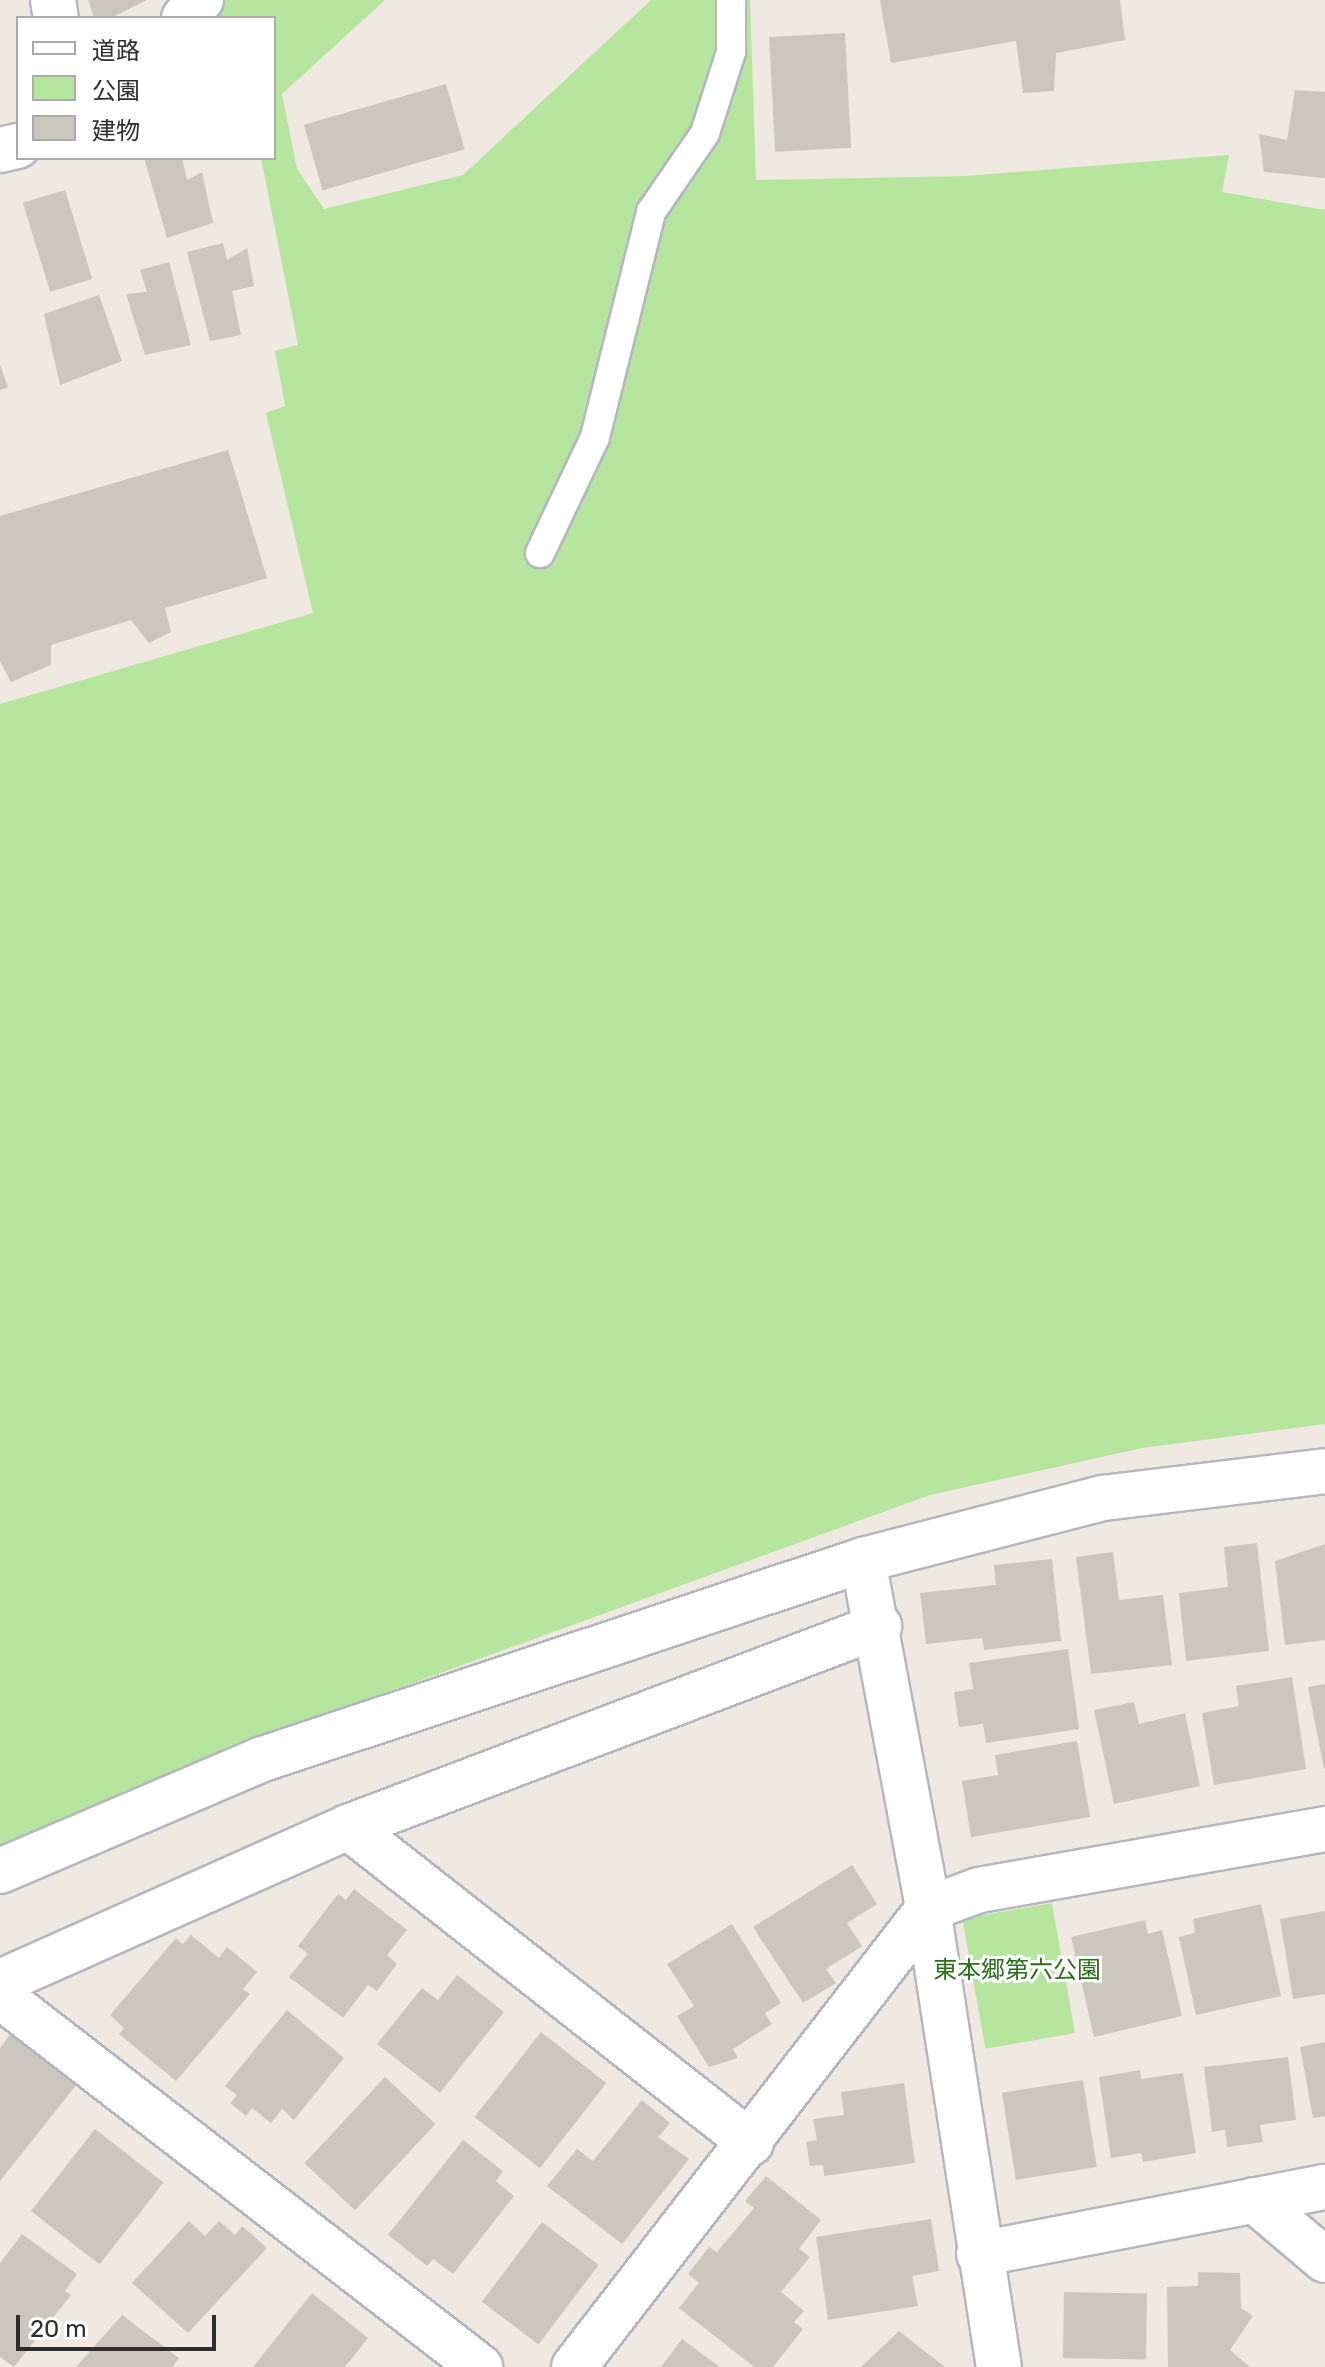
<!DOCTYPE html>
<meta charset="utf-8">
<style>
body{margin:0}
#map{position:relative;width:1325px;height:2367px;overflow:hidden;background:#efe9e1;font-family:Rubik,"Noto Sans JP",sans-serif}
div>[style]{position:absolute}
.green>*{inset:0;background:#b6e59e;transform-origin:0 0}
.building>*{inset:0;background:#cbc7bf;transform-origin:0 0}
.roads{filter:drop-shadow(2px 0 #b4b7c1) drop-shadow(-2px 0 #b4b7c1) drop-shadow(0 2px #b4b7c1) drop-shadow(0 -2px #b4b7c1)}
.service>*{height:28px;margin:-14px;padding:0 14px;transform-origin:14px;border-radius:14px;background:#fff}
.minor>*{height:44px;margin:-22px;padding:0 22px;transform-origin:22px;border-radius:22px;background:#fff}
span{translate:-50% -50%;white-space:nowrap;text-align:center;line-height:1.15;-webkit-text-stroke:6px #fff;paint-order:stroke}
.park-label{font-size:24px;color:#2c6e1b}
.legend{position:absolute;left:16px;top:16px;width:260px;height:144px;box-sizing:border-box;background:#fff;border:2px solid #ababab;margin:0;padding:10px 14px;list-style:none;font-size:24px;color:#2e2e2e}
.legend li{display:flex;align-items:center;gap:16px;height:40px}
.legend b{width:40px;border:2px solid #ababab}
.scale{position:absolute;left:16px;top:2315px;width:200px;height:36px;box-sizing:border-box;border:4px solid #2e2e2e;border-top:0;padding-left:10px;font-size:24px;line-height:28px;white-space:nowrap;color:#2e2e2e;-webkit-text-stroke:6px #fff;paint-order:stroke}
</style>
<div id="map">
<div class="green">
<div style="clip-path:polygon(225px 0,385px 0,282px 94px,297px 169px,324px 209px,463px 175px,651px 0,750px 0,756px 180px,965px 176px,1229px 155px,1222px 192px,1325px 210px,1325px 1424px,1142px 1448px,930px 1495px,226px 1751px,0 1847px,0 704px,313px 613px,266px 413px,285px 406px,275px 351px,298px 345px,261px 158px,274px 158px,274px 18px,206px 18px)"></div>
<div style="left:1052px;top:1903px;width:132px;height:91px;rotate:80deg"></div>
</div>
<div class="building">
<div style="clip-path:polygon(88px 0,147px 0,111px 18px,94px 18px)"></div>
<div style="clip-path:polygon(880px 0,1120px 0,1125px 40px,1056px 53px,1054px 91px,1023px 93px,1016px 41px,891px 63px)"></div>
<div style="left:845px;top:33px;width:115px;height:76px;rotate:87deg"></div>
<div style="left:446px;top:84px;width:68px;height:148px;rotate:74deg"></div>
<div style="clip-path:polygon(1295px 90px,1325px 92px,1325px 178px,1264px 172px,1259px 134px,1287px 140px)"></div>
<div style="clip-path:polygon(144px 158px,182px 158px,187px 180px,202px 172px,213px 223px,167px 238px)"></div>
<div style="left:65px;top:190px;width:93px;height:44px;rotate:73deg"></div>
<div style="clip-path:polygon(223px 243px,227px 260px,247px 248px,254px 286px,232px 291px,241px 335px,210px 341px,187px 252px)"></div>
<div style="clip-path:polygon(169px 262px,191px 345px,145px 355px,126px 294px,147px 292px,140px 270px)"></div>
<div style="clip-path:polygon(99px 295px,122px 361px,60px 385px,44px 314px)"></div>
<div style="clip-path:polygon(0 365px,8px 387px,0 390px)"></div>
<div style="clip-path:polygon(228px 450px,267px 578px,165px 608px,171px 632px,149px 643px,131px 620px,51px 645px,51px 665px,11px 682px,0 661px,0 516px)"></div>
<div style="clip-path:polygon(1257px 1543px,1269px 1651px,1186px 1661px,1179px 1593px,1228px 1587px,1224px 1547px)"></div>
<div style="clip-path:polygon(1325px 1544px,1325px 1640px,1285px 1645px,1275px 1561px)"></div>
<div style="clip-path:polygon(1113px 1552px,1119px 1600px,1163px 1595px,1172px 1665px,1091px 1674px,1076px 1557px)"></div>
<div style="clip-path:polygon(1052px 1559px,1061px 1641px,984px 1650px,982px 1638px,926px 1644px,920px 1593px,996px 1585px,994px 1565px)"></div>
<div style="clip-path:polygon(1068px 1649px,1079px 1729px,986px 1743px,983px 1724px,959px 1727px,954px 1692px,973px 1689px,969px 1663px)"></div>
<div style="clip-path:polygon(1292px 1677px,1306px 1769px,1214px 1785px,1202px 1713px,1239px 1706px,1236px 1686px)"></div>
<div style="clip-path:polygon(1325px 1684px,1325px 1769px,1324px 1769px,1308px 1687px)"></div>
<div style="clip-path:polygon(1134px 1702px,1139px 1724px,1185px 1713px,1200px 1786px,1114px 1804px,1094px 1710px)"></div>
<div style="clip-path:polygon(1077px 1741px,1090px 1817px,971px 1837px,962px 1781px,998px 1775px,995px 1755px)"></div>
<div style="clip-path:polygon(852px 1865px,877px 1904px,847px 1923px,862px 1946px,826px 1969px,836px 1983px,803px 2003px,753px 1927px)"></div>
<div style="clip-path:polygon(354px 1889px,407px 1930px,387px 1955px,397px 1964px,377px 1991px,368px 1985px,343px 2018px,289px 1977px,308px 1954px,298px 1946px,338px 1894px,346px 1900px)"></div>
<div style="clip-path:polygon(1261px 1904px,1281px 1996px,1196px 2015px,1179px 1937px,1195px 1933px,1193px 1919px)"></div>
<div style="clip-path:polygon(1325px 1911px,1325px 1994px,1293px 1999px,1280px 1919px)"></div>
<div style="clip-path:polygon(1145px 1920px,1148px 1934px,1162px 1930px,1182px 2016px,1094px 2037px,1071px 1937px)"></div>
<div style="clip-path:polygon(732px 1924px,781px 2003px,765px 2013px,772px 2024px,733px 2049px,738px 2058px,709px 2067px,677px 2016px,694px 2006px,667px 1964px)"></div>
<div style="clip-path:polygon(191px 1935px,219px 1958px,227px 1947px,257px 1972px,243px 1989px,250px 1994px,176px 2081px,119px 2034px,124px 2028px,110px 2015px,176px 1938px,183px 1944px)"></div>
<div style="clip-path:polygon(457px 1975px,504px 2012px,440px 2093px,377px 2044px,422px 1988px,438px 2000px)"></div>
<div style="clip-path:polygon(287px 2010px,344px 2058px,294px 2120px,282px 2109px,271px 2123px,252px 2108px,246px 2116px,230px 2103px,237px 2095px,225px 2086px)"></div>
<div style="left:541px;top:2032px;width:83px;height:108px;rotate:38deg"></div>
<div style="clip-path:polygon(11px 2033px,77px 2084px,0 2181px,0 2048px)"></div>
<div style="clip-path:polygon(1325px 2042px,1325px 2116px,1313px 2118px,1300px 2047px)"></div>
<div style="clip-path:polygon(1288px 2057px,1296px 2120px,1260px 2125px,1263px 2142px,1227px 2147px,1225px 2130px,1212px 2132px,1204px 2067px)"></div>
<div style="clip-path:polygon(1140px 2070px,1141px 2079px,1183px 2073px,1196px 2153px,1143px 2162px,1141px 2153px,1111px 2158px,1099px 2077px)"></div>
<div style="left:385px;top:2077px;width:69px;height:118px;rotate:43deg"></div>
<div style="left:1083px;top:2080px;width:88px;height:82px;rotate:81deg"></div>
<div style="clip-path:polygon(904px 2083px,915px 2163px,824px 2176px,823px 2165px,810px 2166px,806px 2142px,817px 2140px,813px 2119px,844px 2115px,841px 2092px)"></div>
<div style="clip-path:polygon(642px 2100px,670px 2123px,658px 2137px,689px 2159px,622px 2244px,547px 2186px,577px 2149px,593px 2161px)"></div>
<div style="left:95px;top:2129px;width:87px;height:104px;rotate:38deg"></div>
<div style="clip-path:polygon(463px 2140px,503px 2171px,496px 2181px,514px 2196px,453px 2274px,433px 2259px,427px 2266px,388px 2235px)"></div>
<div style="clip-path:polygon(766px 2176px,821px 2220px,799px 2249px,810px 2257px,781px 2292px,804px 2311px,794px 2322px,803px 2329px,773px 2367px,754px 2367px,679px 2308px,699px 2283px,688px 2274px,709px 2247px,717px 2252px,754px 2208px,745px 2201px)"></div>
<div style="clip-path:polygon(931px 2219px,939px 2271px,912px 2276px,918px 2306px,828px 2320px,816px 2237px)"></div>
<div style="clip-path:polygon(189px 2221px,205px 2236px,219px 2221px,235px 2235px,242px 2226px,267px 2248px,188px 2333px,132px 2283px)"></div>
<div style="left:542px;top:2222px;width:71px;height:100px;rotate:37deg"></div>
<div style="clip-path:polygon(22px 2234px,77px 2274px,65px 2291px,71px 2295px,14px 2367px,0 2357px,0 2263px)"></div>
<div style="clip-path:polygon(1198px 2272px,1240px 2273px,1241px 2308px,1253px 2316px,1230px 2350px,1250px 2367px,1168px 2367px,1167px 2287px,1198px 2286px)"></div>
<div style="left:1064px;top:2292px;width:83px;height:66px;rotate:1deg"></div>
<div style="clip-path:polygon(312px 2293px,368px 2338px,345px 2367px,253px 2367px)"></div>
<div style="clip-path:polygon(122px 2315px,179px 2358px,172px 2367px,76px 2367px)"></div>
<div style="clip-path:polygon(899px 2331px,945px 2367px,861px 2367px)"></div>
<div style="clip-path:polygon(682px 2339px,720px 2367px,661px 2367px)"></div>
</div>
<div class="roads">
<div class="service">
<div style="left:540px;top:553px;width:128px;rotate:-64.6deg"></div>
<div style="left:595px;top:437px;width:232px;rotate:-76deg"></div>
<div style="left:651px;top:212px;width:96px;rotate:-55.6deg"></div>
<div style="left:705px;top:133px;width:85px;rotate:-72.2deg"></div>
<div style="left:731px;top:52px;width:52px;rotate:-90deg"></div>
</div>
<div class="minor">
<div style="left:53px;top:0;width:18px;rotate:81deg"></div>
<div style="left:184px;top:18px;width:25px;rotate:-47deg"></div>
<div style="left:0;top:150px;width:18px;rotate:-13deg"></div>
<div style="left:863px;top:1560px;width:248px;rotate:-14.5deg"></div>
<div style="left:1103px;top:1498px;width:224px;rotate:-6.9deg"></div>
<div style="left:348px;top:1827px;width:512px;rotate:38.1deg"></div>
<div style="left:0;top:1871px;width:286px;rotate:-23.1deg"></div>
<div style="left:263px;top:1759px;width:632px;rotate:-18.35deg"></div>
<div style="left:863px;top:1560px;width:355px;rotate:79.4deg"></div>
<div style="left:928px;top:1909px;width:463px;rotate:81.2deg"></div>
<div style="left:0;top:1982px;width:381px;rotate:-24deg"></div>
<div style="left:348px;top:1827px;width:568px;rotate:-20.73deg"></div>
<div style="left:0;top:1996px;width:607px;rotate:37.7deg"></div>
<div style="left:1254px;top:2200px;width:93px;rotate:40.2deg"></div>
<div style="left:979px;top:2254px;width:352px;rotate:-11deg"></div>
<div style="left:574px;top:2367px;width:579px;rotate:-52.3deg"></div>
<div style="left:928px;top:1909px;width:54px;rotate:-20.4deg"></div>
<div style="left:979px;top:1890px;width:351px;rotate:-10deg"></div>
</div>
</div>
<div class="park-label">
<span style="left:1017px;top:1971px">東本郷第六公園</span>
</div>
<ul class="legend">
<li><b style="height:10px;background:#fff"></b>道路</li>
<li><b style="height:22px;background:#b6e59e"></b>公園</li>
<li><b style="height:22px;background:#cbc7bf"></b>建物</li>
</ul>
<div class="scale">20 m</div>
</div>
